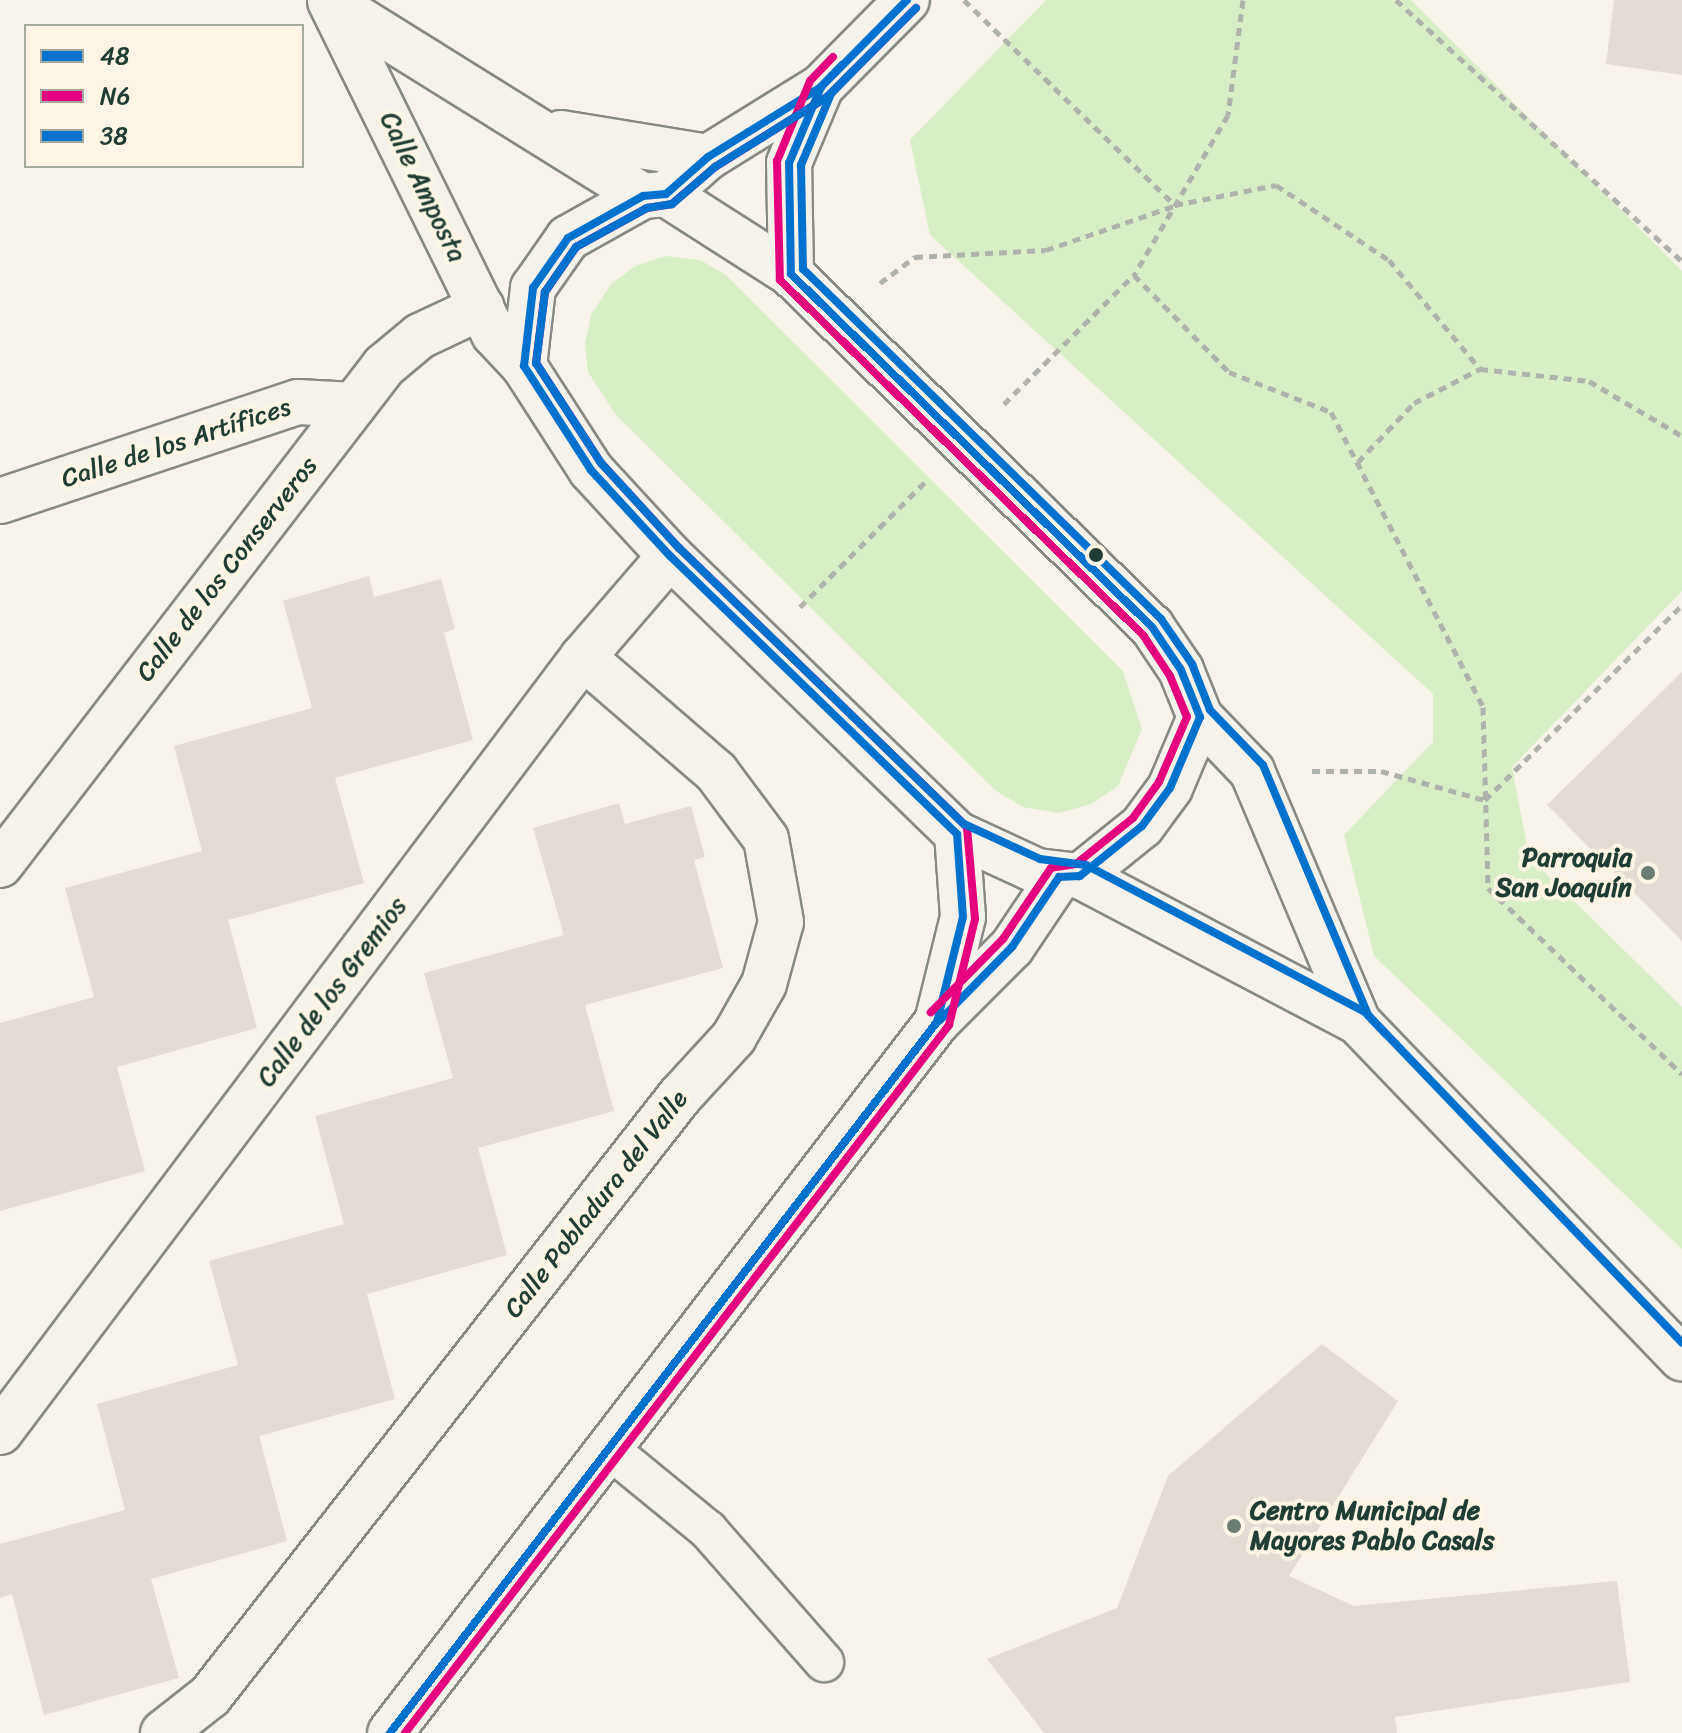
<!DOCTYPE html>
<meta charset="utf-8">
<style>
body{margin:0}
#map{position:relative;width:1682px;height:1733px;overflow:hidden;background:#f7f3ea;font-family:Sriracha,sans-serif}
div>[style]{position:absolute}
.green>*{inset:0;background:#d7eec6}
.building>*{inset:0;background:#e5dbd5}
.path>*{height:5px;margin-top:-2.5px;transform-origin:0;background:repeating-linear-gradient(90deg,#b0b2ad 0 8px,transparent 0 14px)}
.roads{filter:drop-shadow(2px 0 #868984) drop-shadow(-2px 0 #868984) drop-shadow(0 2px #868984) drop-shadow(0 -2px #868984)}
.service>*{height:38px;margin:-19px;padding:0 19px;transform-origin:19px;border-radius:19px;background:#f5f2ec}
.pedestrian>*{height:44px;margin:-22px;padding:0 22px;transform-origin:22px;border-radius:22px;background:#f5f2ec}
.minor>*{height:44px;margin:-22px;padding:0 22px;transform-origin:22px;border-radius:22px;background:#f5f2ec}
.tertiary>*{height:44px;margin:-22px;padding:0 22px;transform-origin:22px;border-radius:22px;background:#f5f2ec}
.bus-1>*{height:8px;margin:-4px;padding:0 4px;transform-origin:4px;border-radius:4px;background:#0072ce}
.bus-2>*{height:8px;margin:-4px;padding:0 4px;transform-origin:4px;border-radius:4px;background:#e5007d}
.bus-3>*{height:8px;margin:-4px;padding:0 4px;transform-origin:4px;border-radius:4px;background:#0072ce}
.dots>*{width:22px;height:22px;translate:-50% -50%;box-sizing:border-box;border:4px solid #fcf5e5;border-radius:50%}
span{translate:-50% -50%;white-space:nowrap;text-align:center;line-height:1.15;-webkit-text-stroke:8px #fcf5e5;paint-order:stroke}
.street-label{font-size:26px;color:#1f3d34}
.poi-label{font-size:26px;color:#1f3d34;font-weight:700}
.right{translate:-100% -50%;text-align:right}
.left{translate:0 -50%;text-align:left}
.legend{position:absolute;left:24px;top:24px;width:280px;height:144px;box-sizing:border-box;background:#fcf5e5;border:2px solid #a4ab9e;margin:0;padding:10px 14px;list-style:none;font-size:24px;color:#1f3d34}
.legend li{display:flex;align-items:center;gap:16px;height:40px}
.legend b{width:40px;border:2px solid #a4ab9e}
</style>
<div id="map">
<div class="green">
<div style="clip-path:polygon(1046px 0,1411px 0,1682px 271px,1682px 591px,1512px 767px,1529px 857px,1682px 1007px,1682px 1249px,1374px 956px,1344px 835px,1433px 742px,1433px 694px,930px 235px,910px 140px)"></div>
<div style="clip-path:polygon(666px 256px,700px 260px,726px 275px,1123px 671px,1142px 729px,1118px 786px,1091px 804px,1059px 813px,1023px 807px,995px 790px,616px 415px,588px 372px,585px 344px,591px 315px,611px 284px,635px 266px)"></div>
</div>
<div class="building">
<div style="clip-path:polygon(1614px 0,1682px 0,1682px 75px,1606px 64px)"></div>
<div style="clip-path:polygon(369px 576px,374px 597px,441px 579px,455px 629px,444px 633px,473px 740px,335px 778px,364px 883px,228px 920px,257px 1028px,117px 1067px,145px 1171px,0 1211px,0 1023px,94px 997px,65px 888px,202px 851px,174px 746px,312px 708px,283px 601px)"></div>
<div style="clip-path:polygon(1682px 672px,1682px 941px,1547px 805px)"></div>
<div style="clip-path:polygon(619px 803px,625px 824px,691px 806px,705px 857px,694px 860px,723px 968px,585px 1005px,614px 1111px,478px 1148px,507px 1255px,367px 1294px,395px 1399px,259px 1436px,287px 1541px,151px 1579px,179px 1678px,44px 1715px,12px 1594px,0 1598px,0 1544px,125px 1510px,97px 1404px,238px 1365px,209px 1261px,344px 1224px,315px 1116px,453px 1078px,424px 973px,564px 935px,533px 828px)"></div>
<div style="clip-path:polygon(1322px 1344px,1398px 1401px,1289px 1576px,1354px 1606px,1617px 1581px,1630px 1682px,1395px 1717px,1397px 1733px,1044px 1733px,987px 1659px,1117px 1608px,1168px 1476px)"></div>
</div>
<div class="path">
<div style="left:964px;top:0;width:294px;rotate:44.2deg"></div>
<div style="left:1175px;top:205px;width:103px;rotate:-11.2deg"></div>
<div style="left:1276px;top:185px;width:136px;rotate:33.6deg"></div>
<div style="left:1389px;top:260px;width:142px;rotate:50.1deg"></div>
<div style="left:1243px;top:0;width:116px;rotate:97.4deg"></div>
<div style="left:1228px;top:115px;width:186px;rotate:120.4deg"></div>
<div style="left:1134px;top:275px;width:136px;rotate:45.6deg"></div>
<div style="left:1229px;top:372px;width:110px;rotate:21.4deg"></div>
<div style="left:1331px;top:412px;width:332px;rotate:62.7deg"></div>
<div style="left:1483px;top:707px;width:181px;rotate:88.4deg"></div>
<div style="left:1488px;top:888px;width:269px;rotate:43.8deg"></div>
<div style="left:1396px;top:0;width:387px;rotate:42.4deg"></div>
<div style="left:880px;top:283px;width:44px;rotate:-36.6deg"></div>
<div style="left:915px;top:257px;width:131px;rotate:-3.1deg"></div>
<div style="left:1046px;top:250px;width:135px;rotate:-19deg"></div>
<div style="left:1004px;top:404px;width:183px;rotate:-44.8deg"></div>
<div style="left:1358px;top:462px;width:81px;rotate:-46.5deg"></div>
<div style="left:1414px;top:403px;width:74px;rotate:-27.3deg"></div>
<div style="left:1480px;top:369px;width:110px;rotate:6.3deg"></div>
<div style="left:1589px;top:381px;width:108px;rotate:30.6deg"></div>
<div style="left:800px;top:607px;width:178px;rotate:-45deg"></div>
<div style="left:1312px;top:771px;width:69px"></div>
<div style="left:1381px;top:771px;width:108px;rotate:15.6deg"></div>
<div style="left:1485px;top:800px;width:277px;rotate:-44.7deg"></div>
</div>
<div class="roads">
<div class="service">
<div style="left:609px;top:1449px;width:128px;rotate:39.3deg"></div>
<div style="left:708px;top:1530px;width:176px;rotate:48.7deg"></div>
</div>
<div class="pedestrian">
<div style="left:0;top:501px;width:314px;rotate:-18.4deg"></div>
<div style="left:298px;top:402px;width:56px;rotate:3.1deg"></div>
</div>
<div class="minor">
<div style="left:330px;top:1px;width:371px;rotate:63.8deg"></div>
<div style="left:494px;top:334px;width:44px;rotate:46.8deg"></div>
<div style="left:333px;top:3px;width:365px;rotate:31.9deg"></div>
<div style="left:821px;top:87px;width:122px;rotate:-45.3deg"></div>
<div style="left:561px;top:133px;width:149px;rotate:9.3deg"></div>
<div style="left:1200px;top:717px;width:75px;rotate:46.1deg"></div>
<div style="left:1252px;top:771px;width:272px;rotate:67.1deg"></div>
<div style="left:0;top:865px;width:630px;rotate:-52.42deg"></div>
<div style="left:384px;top:366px;width:47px;rotate:-39.8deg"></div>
<div style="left:420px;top:336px;width:68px;rotate:-25.1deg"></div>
<div style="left:1080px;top:876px;width:314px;rotate:27.7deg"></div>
<div style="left:1358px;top:1022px;width:467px;rotate:46.1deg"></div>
<div style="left:0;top:1432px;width:970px;rotate:-53.05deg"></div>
<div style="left:583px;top:657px;width:133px;rotate:-49.3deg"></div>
<div style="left:163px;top:1733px;width:60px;rotate:-38.2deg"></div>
<div style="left:210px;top:1696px;width:762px;rotate:-51.93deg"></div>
<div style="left:680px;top:1096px;width:80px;rotate:-47.5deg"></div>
<div style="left:734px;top:1037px;width:61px;rotate:-60.5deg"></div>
<div style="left:764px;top:984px;width:64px;rotate:-74.7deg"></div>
<div style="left:781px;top:922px;width:84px;rotate:-100.2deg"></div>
<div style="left:766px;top:839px;width:84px;rotate:-126.7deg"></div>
<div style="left:716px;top:772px;width:176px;rotate:-139.2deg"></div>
</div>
<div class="tertiary">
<div style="left:666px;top:194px;width:148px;rotate:32.6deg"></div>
<div style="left:791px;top:274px;width:505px;rotate:44.36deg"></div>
<div style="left:1152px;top:627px;width:52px;rotate:56deg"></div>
<div style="left:1181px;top:670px;width:51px;rotate:68deg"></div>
<div style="left:1200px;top:717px;width:77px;rotate:112.9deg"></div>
<div style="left:1170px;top:788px;width:47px;rotate:126.4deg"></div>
<div style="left:1142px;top:826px;width:80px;rotate:141.1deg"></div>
<div style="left:1080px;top:876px;width:43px;rotate:-173.4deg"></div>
<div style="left:1037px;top:871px;width:88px;rotate:-155.2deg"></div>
<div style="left:957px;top:834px;width:400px;rotate:-135.9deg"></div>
<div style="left:670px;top:556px;width:117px;rotate:-132.6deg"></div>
<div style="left:591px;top:470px;width:124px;rotate:-122.8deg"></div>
<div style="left:524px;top:366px;width:79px;rotate:-83.4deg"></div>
<div style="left:533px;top:288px;width:61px;rotate:-55deg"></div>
<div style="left:568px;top:238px;width:86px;rotate:-29.2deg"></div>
<div style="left:643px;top:196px;width:23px;rotate:-5deg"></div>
<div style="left:666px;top:194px;width:56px;rotate:-41.4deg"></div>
<div style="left:708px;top:157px;width:133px;rotate:-31.8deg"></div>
<div style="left:791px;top:274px;width:111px;rotate:-91deg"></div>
<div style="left:789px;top:163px;width:82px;rotate:-67.2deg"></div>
<div style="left:937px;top:1022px;width:108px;rotate:-76.1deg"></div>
<div style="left:963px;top:917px;width:83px;rotate:-94.1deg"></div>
<div style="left:390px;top:1733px;width:897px;rotate:-52.43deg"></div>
<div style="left:937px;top:1022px;width:106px;rotate:-45deg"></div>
<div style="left:1012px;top:947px;width:84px;rotate:-56.1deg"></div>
</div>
</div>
<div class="bus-1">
<div style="left:842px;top:65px;width:30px;rotate:134deg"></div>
<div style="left:821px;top:87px;width:82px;rotate:112.8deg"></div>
<div style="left:789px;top:163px;width:111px;rotate:89deg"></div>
<div style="left:791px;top:274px;width:505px;rotate:44.36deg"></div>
<div style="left:1152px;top:627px;width:52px;rotate:56deg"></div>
<div style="left:1181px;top:670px;width:51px;rotate:68deg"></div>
<div style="left:1200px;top:717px;width:77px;rotate:112.9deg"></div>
<div style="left:1170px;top:788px;width:47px;rotate:126.4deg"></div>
<div style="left:1142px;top:826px;width:80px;rotate:141.1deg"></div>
<div style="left:1080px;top:876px;width:21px;rotate:177deg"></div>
<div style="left:1059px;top:877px;width:84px;rotate:123.9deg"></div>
<div style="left:1012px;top:947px;width:103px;rotate:134.6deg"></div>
<div style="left:390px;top:1733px;width:897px;rotate:-52.43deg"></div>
<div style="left:937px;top:1022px;width:108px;rotate:-76.1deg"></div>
<div style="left:963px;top:917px;width:83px;rotate:-94.1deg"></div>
<div style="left:957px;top:834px;width:400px;rotate:-135.9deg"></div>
<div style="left:670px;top:556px;width:117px;rotate:-132.6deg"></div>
<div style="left:591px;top:470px;width:124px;rotate:-122.8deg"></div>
<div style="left:524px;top:366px;width:79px;rotate:-83.4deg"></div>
<div style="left:533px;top:288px;width:61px;rotate:-55deg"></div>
<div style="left:568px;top:238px;width:86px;rotate:-29.2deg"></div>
<div style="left:643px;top:196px;width:23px;rotate:-5deg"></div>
<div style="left:666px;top:194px;width:56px;rotate:-41.4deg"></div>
<div style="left:708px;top:157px;width:133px;rotate:-31.8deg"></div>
<div style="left:821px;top:87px;width:122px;rotate:-45.3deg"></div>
</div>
<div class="bus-2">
<div style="left:833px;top:57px;width:33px;rotate:134deg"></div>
<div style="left:810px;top:81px;width:87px;rotate:112.4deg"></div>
<div style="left:777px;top:161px;width:119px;rotate:88.6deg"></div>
<div style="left:780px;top:280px;width:508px;rotate:44.36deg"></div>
<div style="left:1143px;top:635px;width:49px;rotate:56.6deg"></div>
<div style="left:1170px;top:676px;width:44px;rotate:67.5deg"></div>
<div style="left:1187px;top:717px;width:71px;rotate:113.3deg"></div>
<div style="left:1159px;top:782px;width:44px;rotate:125.8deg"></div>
<div style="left:1133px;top:818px;width:73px;rotate:141.1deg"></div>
<div style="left:1076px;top:864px;width:25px;rotate:171deg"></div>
<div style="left:1051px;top:868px;width:86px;rotate:124.1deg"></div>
<div style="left:1003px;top:939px;width:103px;rotate:134.6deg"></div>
<div style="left:405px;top:1733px;width:893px;rotate:-52.46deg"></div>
<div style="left:949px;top:1025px;width:109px;rotate:-76.2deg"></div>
<div style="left:975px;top:919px;width:92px;rotate:-95deg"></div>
<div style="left:967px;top:827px;width:401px;rotate:-135.9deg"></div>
<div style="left:679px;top:548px;width:115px;rotate:-132.5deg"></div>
<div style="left:601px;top:463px;width:119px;rotate:-123deg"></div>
<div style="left:536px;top:363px;width:72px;rotate:-82.8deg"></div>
<div style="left:545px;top:292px;width:55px;rotate:-55.4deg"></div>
<div style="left:576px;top:247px;width:81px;rotate:-28.8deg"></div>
<div style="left:647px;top:208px;width:25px;rotate:-9deg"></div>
<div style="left:672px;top:204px;width:57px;rotate:-40.7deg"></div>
<div style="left:715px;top:167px;width:132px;rotate:-32deg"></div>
<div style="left:827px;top:97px;width:126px;rotate:-45deg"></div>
</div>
<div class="bus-3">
<div style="left:916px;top:8px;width:126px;rotate:135deg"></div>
<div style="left:827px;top:97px;width:132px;rotate:148deg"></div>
<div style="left:715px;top:167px;width:57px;rotate:139.3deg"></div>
<div style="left:672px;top:204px;width:25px;rotate:171deg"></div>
<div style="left:647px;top:208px;width:81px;rotate:151.2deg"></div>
<div style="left:576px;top:247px;width:55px;rotate:124.6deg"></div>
<div style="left:545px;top:292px;width:72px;rotate:97.2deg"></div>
<div style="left:536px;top:363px;width:119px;rotate:57deg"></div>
<div style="left:601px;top:463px;width:115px;rotate:47.5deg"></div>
<div style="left:679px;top:548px;width:397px;rotate:44.1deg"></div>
<div style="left:964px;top:824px;width:84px;rotate:24.7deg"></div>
<div style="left:1040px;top:859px;width:46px;rotate:7.4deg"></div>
<div style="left:1086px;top:865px;width:315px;rotate:27.8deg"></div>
<div style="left:1365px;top:1012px;width:458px;rotate:46.2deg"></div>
<div style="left:852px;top:72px;width:30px;rotate:134deg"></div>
<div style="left:831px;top:94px;width:77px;rotate:112.9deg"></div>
<div style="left:801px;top:165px;width:104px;rotate:88.9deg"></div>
<div style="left:803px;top:269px;width:501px;rotate:44.35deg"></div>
<div style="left:1161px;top:619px;width:55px;rotate:55.4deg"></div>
<div style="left:1192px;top:664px;width:49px;rotate:68.6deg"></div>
<div style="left:1210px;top:710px;width:76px;rotate:46.1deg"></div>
<div style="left:1263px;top:765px;width:271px;rotate:67.2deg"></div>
<div style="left:1368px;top:1015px;width:26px;rotate:47deg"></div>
</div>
<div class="dots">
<div style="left:1096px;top:555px;background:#1f3d34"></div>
<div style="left:1648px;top:873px;background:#6b7d74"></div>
<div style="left:1234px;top:1526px;background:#6b7d74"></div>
</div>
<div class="street-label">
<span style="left:423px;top:187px;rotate:64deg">Calle Amposta</span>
<span style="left:176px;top:443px;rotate:-18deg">Calle de los Artífices</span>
<span style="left:227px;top:569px;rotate:-52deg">Calle de los Conserveros</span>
<span style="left:332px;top:992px;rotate:-53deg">Calle de los Gremios</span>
<span style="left:596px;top:1204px;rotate:-52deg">Calle Pobladura del Valle</span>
</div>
<div class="poi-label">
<span class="right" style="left:1632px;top:873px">Parroquia<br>San Joaquín</span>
<span class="left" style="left:1250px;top:1526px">Centro Municipal de<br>Mayores Pablo Casals</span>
</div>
<ul class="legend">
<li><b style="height:10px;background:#0072ce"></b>48</li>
<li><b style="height:10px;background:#e5007d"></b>N6</li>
<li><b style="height:10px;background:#0072ce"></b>38</li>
</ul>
</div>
